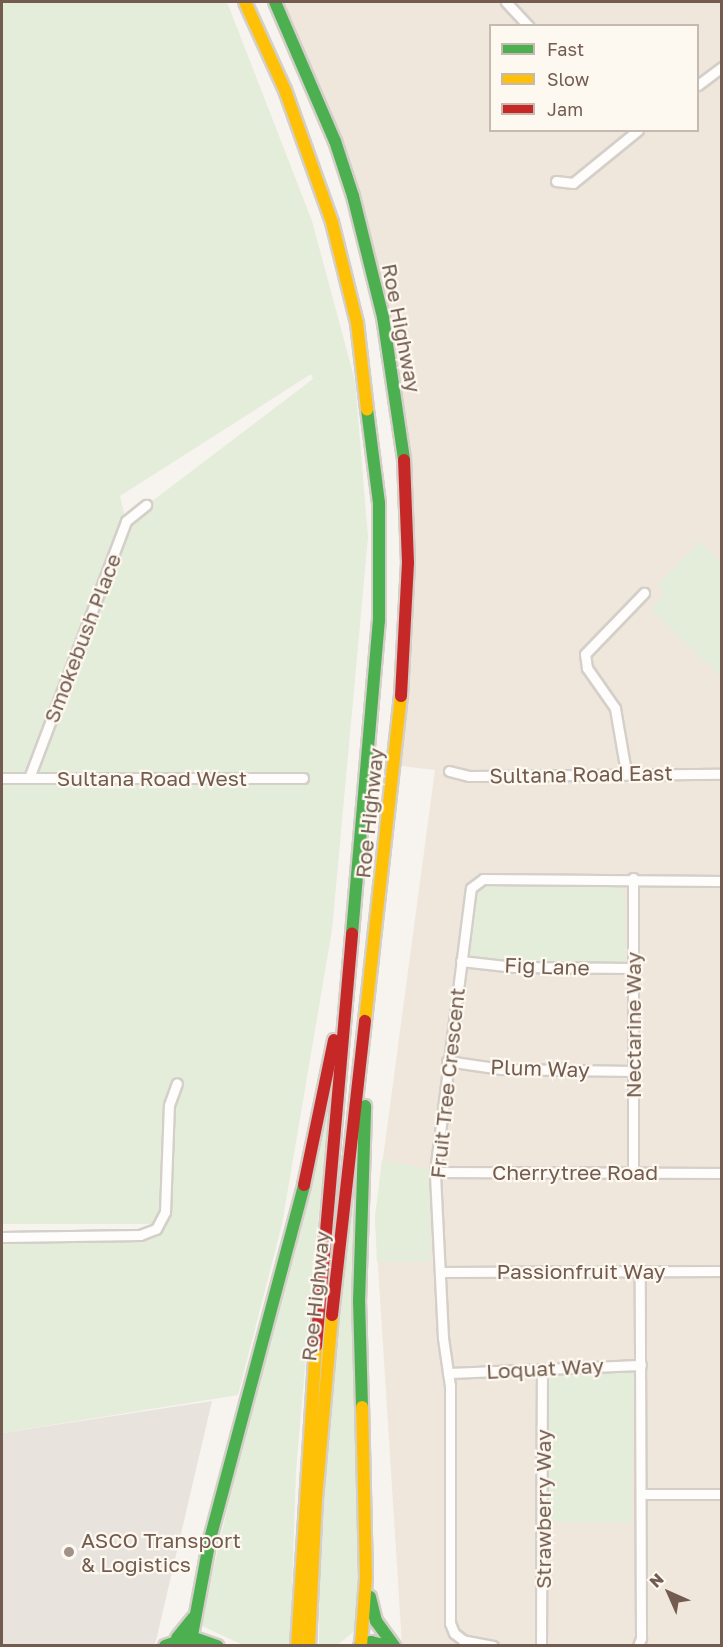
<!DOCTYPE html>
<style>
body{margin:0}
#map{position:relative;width:723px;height:1647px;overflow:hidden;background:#f7f3ee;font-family:"Golos Text",sans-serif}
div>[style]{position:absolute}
.residential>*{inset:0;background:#efe6dc}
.industrial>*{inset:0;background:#e9e3de}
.green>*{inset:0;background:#e4ecda;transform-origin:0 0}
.roads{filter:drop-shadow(2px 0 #d4cfc9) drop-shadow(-2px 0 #d4cfc9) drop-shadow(0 2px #d4cfc9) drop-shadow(0 -2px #d4cfc9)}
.street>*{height:9px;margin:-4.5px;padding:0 4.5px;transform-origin:4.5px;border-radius:4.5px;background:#fefdfc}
.fast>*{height:12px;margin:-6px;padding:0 6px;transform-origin:6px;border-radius:6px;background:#4caf50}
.slow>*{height:12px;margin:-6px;padding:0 6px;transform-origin:6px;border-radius:6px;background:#ffc107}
.jam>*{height:12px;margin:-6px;padding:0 6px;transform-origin:6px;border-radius:6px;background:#c62828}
.dots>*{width:16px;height:16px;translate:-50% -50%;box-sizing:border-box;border:3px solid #fdf8f0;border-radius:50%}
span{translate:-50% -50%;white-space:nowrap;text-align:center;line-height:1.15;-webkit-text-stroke:4.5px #fdf8f0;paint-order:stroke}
.street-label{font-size:21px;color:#735c4f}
.poi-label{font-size:21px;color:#735c4f}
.left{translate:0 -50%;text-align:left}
.frame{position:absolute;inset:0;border:3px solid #735c4f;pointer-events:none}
.legend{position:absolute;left:489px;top:24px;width:210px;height:108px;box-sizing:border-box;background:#fdf8f0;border:2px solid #c6bab0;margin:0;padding:8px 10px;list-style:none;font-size:18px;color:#735c4f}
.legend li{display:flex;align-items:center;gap:12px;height:30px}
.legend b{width:30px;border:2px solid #c6bab0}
.north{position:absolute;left:639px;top:1563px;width:60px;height:60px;-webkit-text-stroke:4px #fdf8f0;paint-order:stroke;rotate:315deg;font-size:16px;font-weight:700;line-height:24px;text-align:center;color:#735c4f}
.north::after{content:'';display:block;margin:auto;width:21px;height:27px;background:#735c4f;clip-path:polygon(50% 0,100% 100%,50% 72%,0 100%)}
</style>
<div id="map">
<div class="residential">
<div style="clip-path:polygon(evenodd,275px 2px,721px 2px,721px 1645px,402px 1645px,375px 1218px,435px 770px,394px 765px,402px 685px,403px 448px,353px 196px,275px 2px,490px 26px,698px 26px,698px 130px,490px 130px,490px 26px)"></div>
</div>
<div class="industrial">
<div style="clip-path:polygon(212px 1401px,155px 1645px,2px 1646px,2px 1433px)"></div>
</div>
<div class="green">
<div style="clip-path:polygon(evenodd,2px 2px,227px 2px,312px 221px,355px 381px,368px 537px,332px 930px,282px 1224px,238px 1395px,2px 1433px,2px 1237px,128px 1234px,160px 1224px,2px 1224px,2px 2px,311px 374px,313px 379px,126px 521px,120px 496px,311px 374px)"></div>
<div style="clip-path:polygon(700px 541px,721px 562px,721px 677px,651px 609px,665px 593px,657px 585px)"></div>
<div style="clip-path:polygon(483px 886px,621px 887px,625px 895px,626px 962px,516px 961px,468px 955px,477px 896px)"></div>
<div style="clip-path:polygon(340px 1031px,316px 1239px,296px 1471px,290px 1645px,243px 1645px,200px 1625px)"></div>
<div style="clip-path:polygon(363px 1064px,357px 1629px,337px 1645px,319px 1646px,320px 1543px)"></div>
<div style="clip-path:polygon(382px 1160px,429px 1169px,431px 1261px,377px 1262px,375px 1218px)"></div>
<div style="left:634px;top:1369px;width:154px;height:86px;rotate:91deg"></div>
</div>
<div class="roads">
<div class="street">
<div style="left:506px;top:2px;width:33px;rotate:47deg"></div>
<div style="left:698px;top:85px;width:30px;rotate:-37deg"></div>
<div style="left:556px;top:181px;width:17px;rotate:7deg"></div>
<div style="left:573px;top:183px;width:84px;rotate:-39.2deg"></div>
<div style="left:449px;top:771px;width:21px;rotate:14deg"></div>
<div style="left:469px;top:776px;width:253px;rotate:-0.5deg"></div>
<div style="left:626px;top:772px;width:65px;rotate:-99.8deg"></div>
<div style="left:615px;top:708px;width:49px;rotate:-125deg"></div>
<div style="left:587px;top:668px;width:14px;rotate:-98deg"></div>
<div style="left:585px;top:654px;width:85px;rotate:-46deg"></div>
<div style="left:2px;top:778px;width:301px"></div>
<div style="left:29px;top:778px;width:275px;rotate:-69.3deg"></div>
<div style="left:126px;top:521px;width:26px;rotate:-39deg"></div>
<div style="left:633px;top:878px;width:294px;rotate:90deg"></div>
<div style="left:461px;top:961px;width:54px;rotate:6.3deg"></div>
<div style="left:515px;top:967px;width:118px;rotate:0.5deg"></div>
<div style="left:447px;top:1061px;width:55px;rotate:8.4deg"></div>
<div style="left:501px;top:1069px;width:132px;rotate:0.9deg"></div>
<div style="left:435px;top:1172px;width:287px;rotate:0.2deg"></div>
<div style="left:2px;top:1237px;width:138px;rotate:-0.8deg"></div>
<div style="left:140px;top:1235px;width:17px;rotate:-21deg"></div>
<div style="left:156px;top:1229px;width:19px;rotate:-62deg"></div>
<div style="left:165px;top:1212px;width:107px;rotate:-87.9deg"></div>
<div style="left:169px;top:1105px;width:23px;rotate:-70deg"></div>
<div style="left:441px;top:1272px;width:281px;rotate:-0.2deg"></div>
<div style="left:448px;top:1373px;width:193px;rotate:-2.4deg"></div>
<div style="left:641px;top:1494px;width:81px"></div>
<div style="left:493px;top:1646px;width:31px;rotate:-169deg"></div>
<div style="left:463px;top:1640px;width:11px;rotate:-142deg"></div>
<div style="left:454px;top:1633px;width:11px;rotate:-112deg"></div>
<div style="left:450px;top:1623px;width:237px;rotate:-90deg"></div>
<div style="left:450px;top:1386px;width:49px;rotate:-98.3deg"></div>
<div style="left:443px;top:1338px;width:166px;rotate:-92.8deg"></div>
<div style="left:435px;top:1172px;width:286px;rotate:-82.8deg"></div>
<div style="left:471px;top:888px;width:15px;rotate:-37deg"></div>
<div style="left:483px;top:879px;width:239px;rotate:0.5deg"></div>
<div style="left:541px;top:1646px;width:275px;rotate:-89.8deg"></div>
<div style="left:638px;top:1646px;width:9px;rotate:-69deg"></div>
<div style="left:641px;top:1638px;width:367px;rotate:-90.2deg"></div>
</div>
<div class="fast">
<div style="left:275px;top:2px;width:151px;rotate:66.7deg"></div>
<div style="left:335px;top:141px;width:58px;rotate:71.9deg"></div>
<div style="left:353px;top:196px;width:125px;rotate:76.1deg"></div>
<div style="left:383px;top:317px;width:145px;rotate:81.6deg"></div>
<div style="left:352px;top:934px;width:314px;rotate:-85.1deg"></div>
<div style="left:379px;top:621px;width:118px;rotate:-90deg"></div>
<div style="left:379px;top:503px;width:95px;rotate:-97.3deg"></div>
<div style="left:362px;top:1407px;width:105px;rotate:-91.6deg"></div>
<div style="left:359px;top:1302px;width:196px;rotate:-88.2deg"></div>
<div style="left:370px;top:1597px;width:25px;rotate:76deg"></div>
<div style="left:376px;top:1621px;width:31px;rotate:54deg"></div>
<div style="left:177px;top:1638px;width:26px;rotate:-51deg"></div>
<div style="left:165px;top:1646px;width:28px;rotate:-19deg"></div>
<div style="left:191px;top:1637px;width:28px;rotate:19deg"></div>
<div style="left:190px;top:1646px;width:109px;rotate:-79.4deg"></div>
<div style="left:210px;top:1539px;width:366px;rotate:-75.1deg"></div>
<div style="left:360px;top:1646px;width:12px;rotate:-20deg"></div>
<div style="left:371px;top:1642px;width:17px;rotate:13deg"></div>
</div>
<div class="slow">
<div style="left:245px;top:2px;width:97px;rotate:65.6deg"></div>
<div style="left:285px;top:90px;width:140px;rotate:70.4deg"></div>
<div style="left:332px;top:222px;width:104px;rotate:76.1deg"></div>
<div style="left:357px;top:323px;width:87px;rotate:83.4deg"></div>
<div style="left:365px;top:1021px;width:327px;rotate:-83.7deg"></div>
<div style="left:297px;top:1646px;width:301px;rotate:-86.4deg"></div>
<div style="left:309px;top:1646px;width:147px;rotate:-87.3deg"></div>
<div style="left:316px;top:1499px;width:185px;rotate:-85deg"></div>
<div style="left:361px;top:1646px;width:68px;rotate:-85.8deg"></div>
<div style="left:366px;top:1578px;width:171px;rotate:-91.3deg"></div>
</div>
<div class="jam">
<div style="left:401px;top:696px;width:133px;rotate:-87deg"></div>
<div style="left:408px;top:563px;width:103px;rotate:-92.2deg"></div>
<div style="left:304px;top:1185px;width:148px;rotate:-78.3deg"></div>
<div style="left:332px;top:1315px;width:296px;rotate:-83.6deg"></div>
<div style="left:316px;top:1346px;width:414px;rotate:-85deg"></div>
</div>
</div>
<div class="dots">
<div style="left:69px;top:1552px;background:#a19187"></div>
</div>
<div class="street-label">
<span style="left:402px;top:328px;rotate:79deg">Roe Highway</span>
<span style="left:82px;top:638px;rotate:-69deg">Smokebush Place</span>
<span style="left:581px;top:774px;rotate:-1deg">Sultana Road East</span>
<span style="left:152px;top:778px">Sultana Road West</span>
<span style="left:369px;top:813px;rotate:-84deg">Roe Highway</span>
<span style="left:547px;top:966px;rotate:2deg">Fig Lane</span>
<span style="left:633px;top:1025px;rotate:-90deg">Nectarine Way</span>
<span style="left:540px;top:1068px;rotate:2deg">Plum Way</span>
<span style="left:447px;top:1083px;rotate:-84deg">Fruit Tree Crescent</span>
<span style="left:575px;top:1172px">Cherrytree Road</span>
<span style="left:581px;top:1271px">Passionfruit Way</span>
<span style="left:315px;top:1296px;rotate:-84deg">Roe Highway</span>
<span style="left:545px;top:1368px;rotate:-3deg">Loquat Way</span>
<span style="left:543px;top:1509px;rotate:-90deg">Strawberry Way</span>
</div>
<div class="poi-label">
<span class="left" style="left:81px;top:1552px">ASCO Transport<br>&amp; Logistics</span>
</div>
<div class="frame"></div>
<ul class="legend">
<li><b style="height:8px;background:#4caf50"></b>Fast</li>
<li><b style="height:8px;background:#ffc107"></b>Slow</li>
<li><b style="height:8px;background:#c62828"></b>Jam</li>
</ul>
<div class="north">N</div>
</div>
